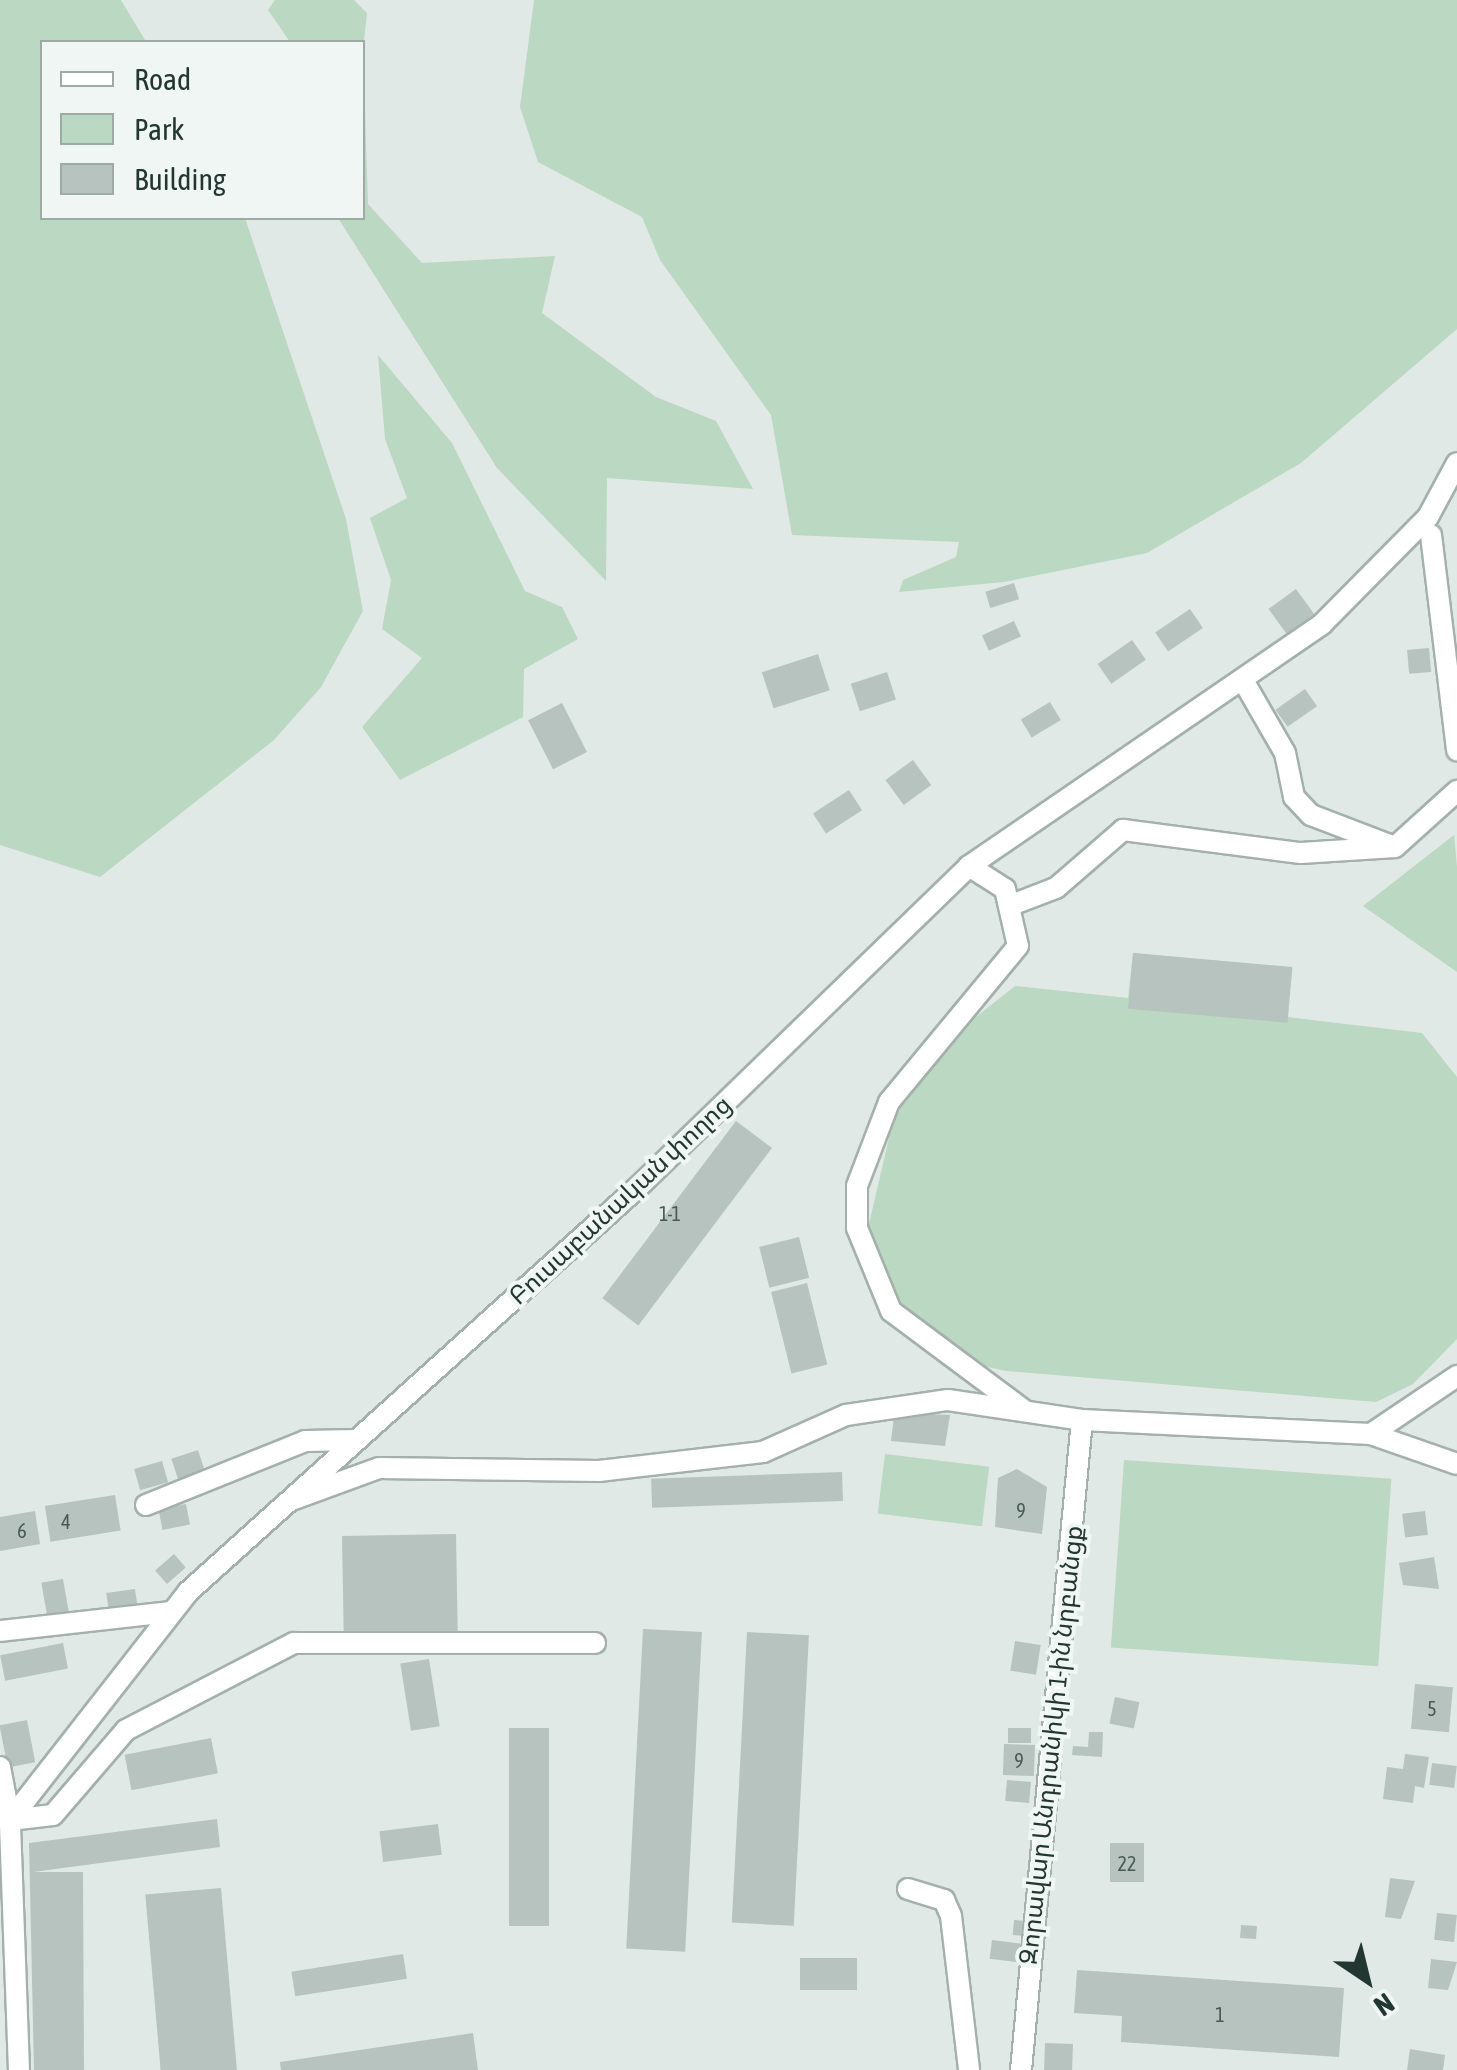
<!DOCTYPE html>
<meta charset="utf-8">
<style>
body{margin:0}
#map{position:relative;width:1457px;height:2070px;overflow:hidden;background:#e0e9e5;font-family:"Asap Condensed","Noto Sans Armenian",sans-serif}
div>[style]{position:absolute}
.green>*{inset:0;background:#bbd8c3;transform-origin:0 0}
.building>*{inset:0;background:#b6c3be;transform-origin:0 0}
.roads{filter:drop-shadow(2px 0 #a4b0ac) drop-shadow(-2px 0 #a4b0ac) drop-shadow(0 2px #a4b0ac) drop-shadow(0 -2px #a4b0ac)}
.minor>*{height:20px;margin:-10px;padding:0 10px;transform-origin:10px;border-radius:10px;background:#fff}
span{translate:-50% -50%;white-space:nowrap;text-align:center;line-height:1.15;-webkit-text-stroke:8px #f0f6f3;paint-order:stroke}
.number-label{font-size:20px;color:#485a55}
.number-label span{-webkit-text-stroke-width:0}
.street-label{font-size:25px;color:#233732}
.legend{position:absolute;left:40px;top:40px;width:325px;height:180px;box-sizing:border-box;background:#f0f6f3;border:2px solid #9eaaa6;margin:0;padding:12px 18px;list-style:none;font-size:30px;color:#233732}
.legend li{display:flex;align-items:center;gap:20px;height:50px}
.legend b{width:50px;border:2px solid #9eaaa6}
.north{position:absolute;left:1317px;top:1930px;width:100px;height:100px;-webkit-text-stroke:8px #f0f6f3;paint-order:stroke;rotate:145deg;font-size:28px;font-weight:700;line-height:40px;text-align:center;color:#233732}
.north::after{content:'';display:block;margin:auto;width:35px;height:45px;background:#233732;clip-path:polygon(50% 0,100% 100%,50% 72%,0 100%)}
</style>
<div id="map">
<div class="green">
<div style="clip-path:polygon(0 0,121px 0,145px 40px,42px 42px,42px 218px,245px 218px,346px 519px,363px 611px,321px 687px,274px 740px,100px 877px,0 845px)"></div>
<div style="clip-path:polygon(275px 0,354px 0,367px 13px,363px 50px,362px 42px,290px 42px,268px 10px)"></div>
<div style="clip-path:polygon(534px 0,1457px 0,1457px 329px,1301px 463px,1147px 553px,1004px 582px,899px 592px,903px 580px,956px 557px,959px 542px,792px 535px,771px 415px,660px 260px,642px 217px,538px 162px,520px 107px)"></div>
<div style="clip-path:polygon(363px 51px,368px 204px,422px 263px,555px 256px,542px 313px,656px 397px,716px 421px,753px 489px,607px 478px,606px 581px,497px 468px,338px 218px,362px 218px)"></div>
<div style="clip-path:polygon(378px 355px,452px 443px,525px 591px,562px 607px,578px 639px,524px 669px,523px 717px,400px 780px,362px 727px,422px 658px,382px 629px,391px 580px,370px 518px,407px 498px,385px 439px)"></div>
<div style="clip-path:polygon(1454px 835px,1457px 867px,1457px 972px,1363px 906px)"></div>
<div style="clip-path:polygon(1133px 953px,1292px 968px,1287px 1017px,1422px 1033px,1457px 1077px,1457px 1339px,1413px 1384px,1376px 1402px,1006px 1371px,978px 1365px,899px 1303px,868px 1228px,896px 1108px,943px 1043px,1015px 986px,1128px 998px)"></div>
<div style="left:885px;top:1454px;width:105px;height:60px;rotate:7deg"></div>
<div style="left:1124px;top:1460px;width:268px;height:188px;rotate:4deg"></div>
</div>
<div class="building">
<div style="left:1014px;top:583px;width:17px;height:30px;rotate:73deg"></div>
<div style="left:1296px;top:589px;width:31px;height:34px;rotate:54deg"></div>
<div style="left:1190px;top:609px;width:23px;height:42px;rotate:56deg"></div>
<div style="left:1014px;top:621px;width:17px;height:35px;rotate:66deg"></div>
<div style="left:1132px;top:640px;width:24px;height:42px;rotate:55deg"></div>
<div style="left:1429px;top:648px;width:24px;height:22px;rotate:85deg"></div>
<div style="left:818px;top:654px;width:38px;height:59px;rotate:72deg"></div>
<div style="left:887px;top:672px;width:29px;height:38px;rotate:72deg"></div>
<div style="left:1305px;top:689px;width:21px;height:36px;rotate:55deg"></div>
<div style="left:1050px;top:702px;width:21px;height:34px;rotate:59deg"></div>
<div style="left:562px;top:703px;width:55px;height:38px;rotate:63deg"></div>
<div style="left:913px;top:760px;width:31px;height:34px;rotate:54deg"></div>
<div style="left:849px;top:790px;width:24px;height:43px;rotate:57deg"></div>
<div style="left:1133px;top:953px;width:160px;height:56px;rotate:5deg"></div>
<div style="left:736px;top:1121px;width:45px;height:222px;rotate:37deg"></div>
<div style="left:799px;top:1237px;width:42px;height:41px;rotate:76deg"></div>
<div style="left:807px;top:1283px;width:84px;height:37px;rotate:76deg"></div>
<div style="clip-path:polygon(930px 1414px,950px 1415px,945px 1446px,891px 1441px,894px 1416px)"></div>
<div style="left:198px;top:1450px;width:22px;height:28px;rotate:72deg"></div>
<div style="left:162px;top:1461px;width:22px;height:29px;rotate:74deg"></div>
<div style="clip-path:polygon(1017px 1469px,1047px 1487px,1042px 1534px,995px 1527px,998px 1478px)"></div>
<div style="left:842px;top:1472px;width:29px;height:191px;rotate:88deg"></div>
<div style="left:115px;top:1495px;width:36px;height:71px;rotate:81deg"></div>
<div style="left:186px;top:1504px;width:21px;height:28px;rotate:79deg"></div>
<div style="clip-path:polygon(35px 1511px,40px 1544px,0 1551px,0 1517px)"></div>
<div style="left:1425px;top:1511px;width:24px;height:23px;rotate:83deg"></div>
<div style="left:456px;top:1534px;width:97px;height:114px;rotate:89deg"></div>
<div style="left:174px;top:1554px;width:18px;height:25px;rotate:49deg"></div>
<div style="clip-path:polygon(1434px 1557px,1439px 1589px,1403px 1585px,1399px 1563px)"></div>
<div style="left:63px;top:1579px;width:35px;height:22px;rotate:80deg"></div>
<div style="left:135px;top:1589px;width:21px;height:29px;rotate:82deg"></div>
<div style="left:643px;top:1629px;width:59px;height:320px;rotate:3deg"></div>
<div style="left:747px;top:1632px;width:62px;height:291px;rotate:3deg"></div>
<div style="left:1015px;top:1641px;width:26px;height:30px;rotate:9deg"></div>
<div style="left:63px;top:1643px;width:26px;height:64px;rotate:79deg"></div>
<div style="left:429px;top:1659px;width:68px;height:29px;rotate:81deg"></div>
<div style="left:1415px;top:1684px;width:38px;height:45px;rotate:5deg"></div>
<div style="left:1115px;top:1697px;width:25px;height:27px;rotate:12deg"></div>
<div style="left:27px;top:1720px;width:43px;height:28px;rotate:79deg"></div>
<div style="left:509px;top:1728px;width:40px;height:198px"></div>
<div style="left:1008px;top:1728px;width:23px;height:15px"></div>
<div style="clip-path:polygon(1089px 1732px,1103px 1732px,1102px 1757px,1072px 1755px,1073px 1746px,1088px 1747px)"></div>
<div style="left:211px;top:1738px;width:36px;height:88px;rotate:79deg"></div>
<div style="left:1004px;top:1744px;width:31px;height:31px;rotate:2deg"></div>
<div style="clip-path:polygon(1405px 1754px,1429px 1757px,1424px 1788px,1415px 1786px,1413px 1803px,1383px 1799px,1387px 1767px,1403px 1769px)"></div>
<div style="left:1432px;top:1763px;width:25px;height:22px;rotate:7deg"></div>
<div style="left:1007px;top:1780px;width:24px;height:21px;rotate:5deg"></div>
<div style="clip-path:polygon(217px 1819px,220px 1847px,33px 1872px,83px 1872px,84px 2070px,34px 2070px,29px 1843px)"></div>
<div style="left:438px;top:1824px;width:31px;height:59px;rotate:83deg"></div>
<div style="left:1110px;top:1843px;width:34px;height:39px"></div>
<div style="clip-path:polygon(1390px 1878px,1415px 1881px,1401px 1919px,1385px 1917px)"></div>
<div style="left:221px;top:1888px;width:183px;height:76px;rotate:85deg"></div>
<div style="left:1437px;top:1913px;width:20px;height:27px;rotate:6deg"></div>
<div style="left:1014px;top:1920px;width:12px;height:15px;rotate:5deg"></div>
<div style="left:1241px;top:1925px;width:16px;height:13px;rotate:4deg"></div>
<div style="left:992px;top:1940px;width:33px;height:19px;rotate:7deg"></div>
<div style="left:403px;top:1954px;width:25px;height:113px;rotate:81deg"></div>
<div style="left:800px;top:1958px;width:57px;height:32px"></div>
<div style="clip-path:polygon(1431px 1959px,1457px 1962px,1448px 1990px,1428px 1988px)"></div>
<div style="clip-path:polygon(1077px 1970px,1344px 1988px,1339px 2057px,1121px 2042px,1122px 2016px,1074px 2013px)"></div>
<div style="clip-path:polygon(473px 2033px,478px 2070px,281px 2070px,280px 2062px)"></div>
<div style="left:1045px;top:2043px;width:28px;height:27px;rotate:2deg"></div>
<div style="clip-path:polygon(1410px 2049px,1445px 2055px,1443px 2070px,1407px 2070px)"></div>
</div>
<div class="roads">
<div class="minor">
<div style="left:1431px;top:535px;width:217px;rotate:83.1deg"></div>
<div style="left:1244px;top:682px;width:82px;rotate:60deg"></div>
<div style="left:1285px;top:753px;width:45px;rotate:78.4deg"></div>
<div style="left:1294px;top:797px;width:25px;rotate:47deg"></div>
<div style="left:1311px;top:815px;width:84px;rotate:21deg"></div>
<div style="left:969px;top:866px;width:43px;rotate:32.6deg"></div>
<div style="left:1005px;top:889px;width:58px;rotate:77.2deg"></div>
<div style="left:1018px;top:946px;width:202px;rotate:129.6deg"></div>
<div style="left:889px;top:1102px;width:90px;rotate:110.9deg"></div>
<div style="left:857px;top:1186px;width:42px;rotate:90deg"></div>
<div style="left:857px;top:1228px;width:90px;rotate:67.7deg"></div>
<div style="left:891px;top:1311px;width:166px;rotate:36.7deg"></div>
<div style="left:1014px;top:904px;width:45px;rotate:-20.9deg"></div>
<div style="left:1056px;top:888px;width:89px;rotate:-40.9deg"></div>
<div style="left:1123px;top:830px;width:179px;rotate:7.4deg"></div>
<div style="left:1301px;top:853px;width:94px;rotate:-3.7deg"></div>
<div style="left:1395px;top:847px;width:84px;rotate:-42.1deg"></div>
<div style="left:1371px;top:1434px;width:91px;rotate:19.2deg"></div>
<div style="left:294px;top:1499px;width:90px;rotate:-20deg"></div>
<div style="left:379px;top:1468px;width:220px;rotate:0.8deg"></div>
<div style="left:599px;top:1471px;width:165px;rotate:-6.6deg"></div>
<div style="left:763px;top:1452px;width:91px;rotate:-24deg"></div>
<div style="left:846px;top:1415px;width:103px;rotate:-8.4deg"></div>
<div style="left:948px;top:1400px;width:135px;rotate:8.5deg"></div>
<div style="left:1082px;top:1420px;width:289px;rotate:2.8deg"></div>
<div style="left:1371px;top:1434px;width:104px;rotate:-34deg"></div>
<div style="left:146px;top:1505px;width:171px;rotate:-21.9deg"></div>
<div style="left:305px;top:1441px;width:51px;rotate:-1.1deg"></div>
<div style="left:0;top:1631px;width:171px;rotate:-6.4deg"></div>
<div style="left:0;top:1767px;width:54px;rotate:79.3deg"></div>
<div style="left:10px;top:1820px;width:43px;rotate:-6.6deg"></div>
<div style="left:53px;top:1815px;width:112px;rotate:-49.3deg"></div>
<div style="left:126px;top:1730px;width:189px;rotate:-27.4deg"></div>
<div style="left:294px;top:1643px;width:301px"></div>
<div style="left:908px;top:1889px;width:38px;rotate:17deg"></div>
<div style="left:944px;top:1900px;width:17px;rotate:66deg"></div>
<div style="left:951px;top:1916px;width:155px;rotate:83.3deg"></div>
<div style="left:19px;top:2070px;width:250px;rotate:-92.1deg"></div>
<div style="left:10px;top:1820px;width:289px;rotate:-52deg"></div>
<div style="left:188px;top:1592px;width:604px;rotate:-41.98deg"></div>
<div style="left:637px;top:1188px;width:463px;rotate:-44.1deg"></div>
<div style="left:969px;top:866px;width:428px;rotate:-34.4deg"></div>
<div style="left:1322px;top:624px;width:151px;rotate:-45.3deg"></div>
<div style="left:1428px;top:517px;width:61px;rotate:-61.8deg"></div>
<div style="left:1021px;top:2070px;width:653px;rotate:-84.64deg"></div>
</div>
</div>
<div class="number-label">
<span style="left:670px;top:1213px">1-1</span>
<span style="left:1021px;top:1510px">9</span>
<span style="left:66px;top:1521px">4</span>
<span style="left:22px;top:1530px">6</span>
<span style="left:1432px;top:1708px">5</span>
<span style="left:1019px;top:1760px">9</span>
<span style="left:1127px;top:1863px">22</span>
<span style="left:1220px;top:2014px">1</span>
</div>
<div class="street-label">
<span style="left:620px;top:1200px;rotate:-43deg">Բուսաբանական փողոց</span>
<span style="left:1051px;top:1745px;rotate:-84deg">Զորավար Անդրանիկի 1-ին նրբանցք</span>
</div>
<ul class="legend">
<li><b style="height:12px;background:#fff"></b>Road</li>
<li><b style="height:28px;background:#bbd8c3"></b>Park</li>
<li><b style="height:28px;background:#b6c3be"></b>Building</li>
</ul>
<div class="north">N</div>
</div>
